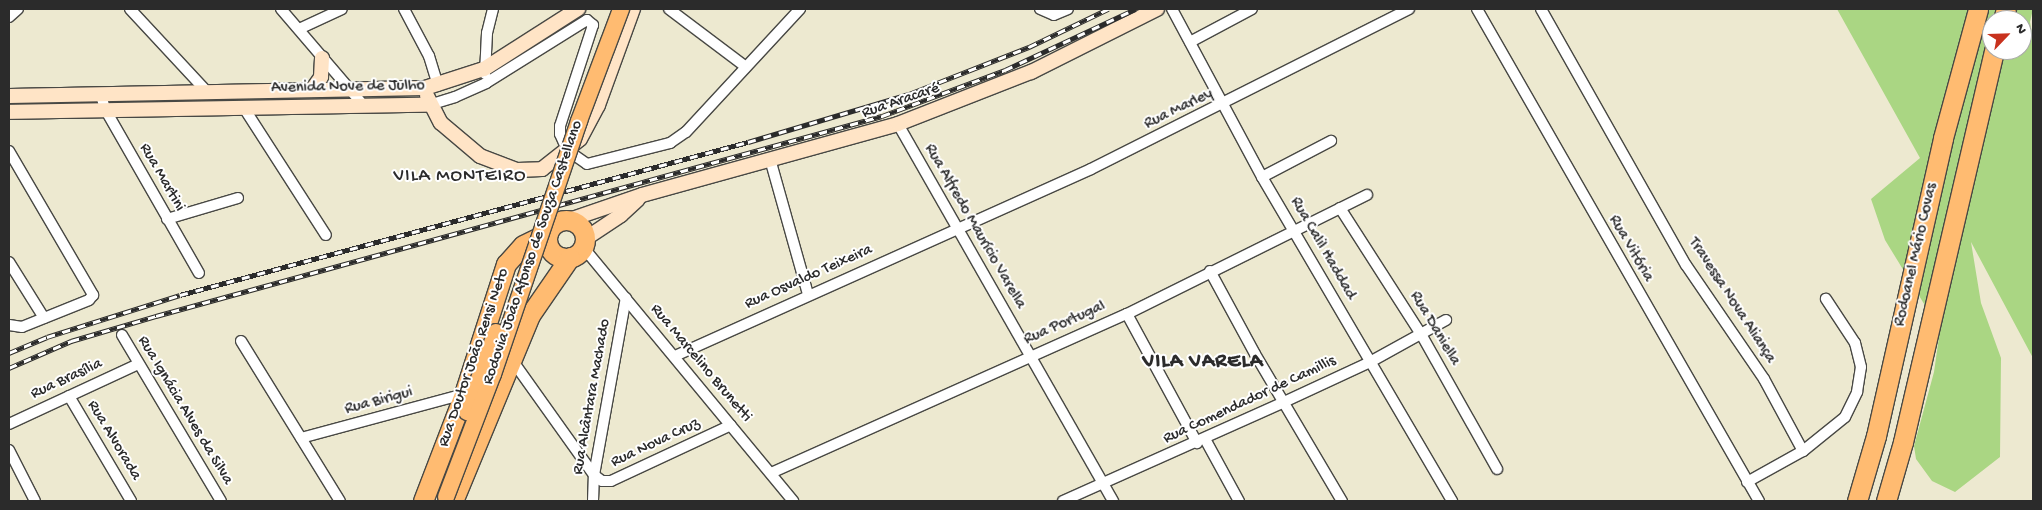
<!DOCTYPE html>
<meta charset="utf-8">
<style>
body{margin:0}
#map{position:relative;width:2042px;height:510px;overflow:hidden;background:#ede9d0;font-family:"Gochi Hand",sans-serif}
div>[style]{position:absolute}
.green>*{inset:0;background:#aad683}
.roads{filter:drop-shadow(1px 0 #484844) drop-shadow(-1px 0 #484844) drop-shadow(0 1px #484844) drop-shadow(0 -1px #484844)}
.street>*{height:10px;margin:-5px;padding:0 5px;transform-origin:5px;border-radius:5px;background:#fff}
.secondary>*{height:14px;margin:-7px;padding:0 7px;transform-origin:7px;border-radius:7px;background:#ffe4c6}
.highway>*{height:19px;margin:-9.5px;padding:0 9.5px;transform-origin:9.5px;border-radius:9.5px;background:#ffbb71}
.highway>.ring{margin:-9.5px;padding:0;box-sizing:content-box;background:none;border:19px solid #ffbb71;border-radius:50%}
.rail>*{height:4.5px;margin-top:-2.25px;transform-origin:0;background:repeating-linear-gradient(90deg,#fff 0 8px,#2b2b2b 0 16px);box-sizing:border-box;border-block:1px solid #2b2b2b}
.bridges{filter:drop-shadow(1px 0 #484844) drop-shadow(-1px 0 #484844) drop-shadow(0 1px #484844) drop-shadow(0 -1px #484844)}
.primary-bridge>*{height:16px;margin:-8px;padding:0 8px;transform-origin:8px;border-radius:8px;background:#ffbb71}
span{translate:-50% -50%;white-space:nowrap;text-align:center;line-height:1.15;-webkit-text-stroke:4px #fff;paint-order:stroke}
.street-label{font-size:16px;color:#2b2b2b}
.quarter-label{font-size:19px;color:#2b2b2b;letter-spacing:1px}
.district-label{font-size:21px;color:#2b2b2b;font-weight:700;letter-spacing:1px}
.frame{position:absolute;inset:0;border:10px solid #2b2b2b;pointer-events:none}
.north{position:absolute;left:1982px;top:10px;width:50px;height:50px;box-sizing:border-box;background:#fff;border:1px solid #aaa;border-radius:50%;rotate:66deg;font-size:14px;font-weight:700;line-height:20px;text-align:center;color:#2b2b2b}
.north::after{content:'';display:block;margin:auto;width:18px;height:22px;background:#c8321e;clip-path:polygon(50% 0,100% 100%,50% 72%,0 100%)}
</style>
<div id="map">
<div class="green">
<div style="clip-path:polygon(evenodd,1837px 9px,2033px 9px,2030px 22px,2033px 38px,2033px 358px,1971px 242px,1981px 303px,2001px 358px,2000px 457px,1955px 492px,1932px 481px,1916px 459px,1914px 446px,1934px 372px,1940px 330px,1885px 240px,1871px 199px,1920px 158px,1837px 9px,1992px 20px,2022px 20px,2022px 50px,1992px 50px,1992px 20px)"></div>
</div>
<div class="roads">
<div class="street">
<div style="left:130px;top:9px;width:113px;rotate:47.1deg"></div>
<div style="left:281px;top:9px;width:129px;rotate:49.4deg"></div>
<div style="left:404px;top:9px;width:53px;rotate:62deg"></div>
<div style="left:429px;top:56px;width:31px;rotate:73deg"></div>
<div style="left:669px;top:9px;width:96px;rotate:37deg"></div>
<div style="left:1040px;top:9px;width:15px;rotate:23deg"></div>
<div style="left:1054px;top:15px;width:15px;rotate:-23deg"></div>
<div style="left:1172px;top:9px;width:191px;rotate:61.8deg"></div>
<div style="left:1262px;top:177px;width:376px;rotate:59.6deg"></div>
<div style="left:1477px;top:9px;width:567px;rotate:60.18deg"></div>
<div style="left:1541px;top:9px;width:294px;rotate:60.5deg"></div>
<div style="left:1686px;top:265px;width:138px;rotate:55.6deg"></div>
<div style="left:1764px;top:379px;width:82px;rotate:61.6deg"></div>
<div style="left:1803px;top:451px;width:54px;rotate:-39deg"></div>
<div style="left:1845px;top:417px;width:28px;rotate:-64deg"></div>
<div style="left:1857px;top:392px;width:25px;rotate:-81deg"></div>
<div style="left:1861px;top:367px;width:25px;rotate:-104deg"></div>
<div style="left:1855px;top:343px;width:53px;rotate:-123.4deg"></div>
<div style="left:9px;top:17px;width:12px;rotate:-42deg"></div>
<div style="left:299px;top:29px;width:47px;rotate:-24.9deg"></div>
<div style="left:1190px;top:42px;width:70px;rotate:-28deg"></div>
<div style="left:485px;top:74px;width:41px;rotate:-87.2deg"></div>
<div style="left:487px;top:33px;width:25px;rotate:-76deg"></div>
<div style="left:101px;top:95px;width:15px;rotate:74deg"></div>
<div style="left:105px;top:109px;width:189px;rotate:60.2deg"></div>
<div style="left:429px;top:105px;width:27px;rotate:-17deg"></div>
<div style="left:455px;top:97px;width:34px;rotate:-24deg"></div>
<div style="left:486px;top:83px;width:119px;rotate:-32deg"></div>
<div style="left:587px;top:20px;width:8px;rotate:40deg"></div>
<div style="left:593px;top:25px;width:106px;rotate:108.1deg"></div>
<div style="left:560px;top:126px;width:8px;rotate:90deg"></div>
<div style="left:560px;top:134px;width:17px;rotate:66deg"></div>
<div style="left:567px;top:150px;width:24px;rotate:35deg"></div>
<div style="left:587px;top:164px;width:86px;rotate:-14.2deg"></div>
<div style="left:670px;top:143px;width:19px;rotate:-35deg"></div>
<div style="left:686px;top:132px;width:168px;rotate:-47.2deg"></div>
<div style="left:244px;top:108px;width:151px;rotate:57.2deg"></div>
<div style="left:898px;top:124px;width:434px;rotate:60.3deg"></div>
<div style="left:9px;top:151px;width:167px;rotate:59.7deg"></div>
<div style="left:93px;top:295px;width:6px;rotate:129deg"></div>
<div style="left:89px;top:300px;width:72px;rotate:158.1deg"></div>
<div style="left:22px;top:327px;width:13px;rotate:-171deg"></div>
<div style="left:770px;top:159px;width:140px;rotate:74.3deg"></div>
<div style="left:1262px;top:177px;width:78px;rotate:-27.6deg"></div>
<div style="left:1340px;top:208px;width:150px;rotate:57.3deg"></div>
<div style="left:1421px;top:334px;width:155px;rotate:60.6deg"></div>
<div style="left:167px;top:219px;width:74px;rotate:-16.5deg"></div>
<div style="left:583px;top:247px;width:330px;rotate:50.4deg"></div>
<div style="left:9px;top:262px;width:66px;rotate:58deg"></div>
<div style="left:1210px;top:271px;width:94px;rotate:61.5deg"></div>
<div style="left:1255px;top:354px;width:171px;rotate:59.4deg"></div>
<div style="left:1127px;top:314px;width:147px;rotate:61.5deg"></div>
<div style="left:122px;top:335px;width:193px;rotate:59.2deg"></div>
<div style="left:241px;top:341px;width:188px;rotate:58.3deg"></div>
<div style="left:675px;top:356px;width:456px;rotate:-24.2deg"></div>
<div style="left:1091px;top:169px;width:356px;rotate:-26.7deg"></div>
<div style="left:512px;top:360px;width:141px;rotate:54.5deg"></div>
<div style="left:594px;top:475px;width:10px;rotate:37deg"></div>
<div style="left:602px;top:481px;width:9px"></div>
<div style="left:611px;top:481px;width:132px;rotate:-25deg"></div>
<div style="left:69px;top:396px;width:122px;rotate:59.4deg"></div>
<div style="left:9px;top:424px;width:142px;rotate:-24.9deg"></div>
<div style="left:301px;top:438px;width:169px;rotate:-15.1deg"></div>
<div style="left:1205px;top:439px;width:71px;rotate:61.3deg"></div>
<div style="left:9px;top:450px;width:57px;rotate:63deg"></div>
<div style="left:771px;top:473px;width:390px;rotate:-24.1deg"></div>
<div style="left:1127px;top:314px;width:268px;rotate:-26.4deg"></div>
<div style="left:1747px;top:482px;width:64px;rotate:-29deg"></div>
<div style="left:593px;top:501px;width:26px;rotate:-88deg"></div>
<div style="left:594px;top:475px;width:180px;rotate:-79.8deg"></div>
<div style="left:1063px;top:501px;width:242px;rotate:-24.1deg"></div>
<div style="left:1284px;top:402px;width:95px;rotate:-24.9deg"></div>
<div style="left:1370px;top:362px;width:87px;rotate:-28.9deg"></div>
</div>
<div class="secondary">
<div style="left:312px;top:90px;width:16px;rotate:-55deg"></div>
<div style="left:321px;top:77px;width:19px;rotate:-87deg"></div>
<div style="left:9px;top:96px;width:416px;rotate:-1.1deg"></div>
<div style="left:425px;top:88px;width:62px;rotate:-17.9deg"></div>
<div style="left:484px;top:69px;width:112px;rotate:-32.6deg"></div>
<div style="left:427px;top:96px;width:30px;rotate:63deg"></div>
<div style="left:441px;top:123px;width:51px;rotate:40.2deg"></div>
<div style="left:480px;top:156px;width:40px;rotate:21deg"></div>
<div style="left:517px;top:170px;width:25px;rotate:-2deg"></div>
<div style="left:542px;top:169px;width:48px;rotate:-38.3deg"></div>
<div style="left:580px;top:139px;width:38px;rotate:-62deg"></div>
<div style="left:598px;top:105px;width:102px;rotate:-70deg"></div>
<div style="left:9px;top:112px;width:420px;rotate:-1deg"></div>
<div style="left:569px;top:220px;width:77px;rotate:-18.9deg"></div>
<div style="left:642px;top:195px;width:266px;rotate:-15.5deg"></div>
<div style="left:898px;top:124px;width:143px;rotate:-21.4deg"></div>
<div style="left:1031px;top:72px;width:141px;rotate:-26.6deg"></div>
<div style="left:585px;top:239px;width:43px;rotate:-33.7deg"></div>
<div style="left:621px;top:215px;width:23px;rotate:-43deg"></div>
</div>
<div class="highway">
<div style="left:2003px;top:20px;width:11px;rotate:-75deg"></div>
<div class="ring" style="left:547px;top:220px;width:19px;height:19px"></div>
<div style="left:423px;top:501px;width:115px;rotate:-69deg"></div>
<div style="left:464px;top:394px;width:137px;rotate:-72.1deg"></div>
<div style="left:506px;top:264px;width:25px;rotate:-48deg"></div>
<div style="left:523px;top:245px;width:28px;rotate:-26deg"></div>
<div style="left:453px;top:501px;width:201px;rotate:-67.5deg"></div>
<div style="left:530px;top:315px;width:70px;rotate:-55.4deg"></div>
<div style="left:1857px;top:501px;width:68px;rotate:-73.7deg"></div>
<div style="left:1876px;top:436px;width:305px;rotate:-77.3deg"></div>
<div style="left:1943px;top:138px;width:134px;rotate:-74.8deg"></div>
<div style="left:1886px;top:501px;width:61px;rotate:-73.9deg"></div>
<div style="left:1903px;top:442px;width:402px;rotate:-76.9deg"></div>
</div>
</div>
<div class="rail">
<div style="left:9px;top:353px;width:41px;rotate:-22.8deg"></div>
<div style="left:47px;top:337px;width:139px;rotate:-17.5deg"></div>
<div style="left:180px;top:295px;width:588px;rotate:-15.08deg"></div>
<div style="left:748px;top:142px;width:168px;rotate:-16.6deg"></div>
<div style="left:909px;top:94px;width:129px;rotate:-21.4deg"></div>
<div style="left:1029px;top:47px;width:88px;rotate:-25.7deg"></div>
<div style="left:9px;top:368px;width:68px;rotate:-23.5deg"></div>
<div style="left:71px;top:341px;width:89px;rotate:-16.4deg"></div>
<div style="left:156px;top:316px;width:753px;rotate:-15.4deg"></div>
<div style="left:882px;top:116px;width:131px;rotate:-20.5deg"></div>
<div style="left:1005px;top:70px;width:144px;rotate:-25.1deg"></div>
</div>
<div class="bridges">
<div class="primary-bridge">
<div style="left:467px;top:412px;width:85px;rotate:-70.1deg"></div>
<div style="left:446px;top:497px;width:132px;rotate:-69.1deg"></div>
<div style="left:493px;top:374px;width:267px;rotate:-71.2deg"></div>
<div style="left:579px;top:121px;width:120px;rotate:-69.4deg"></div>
</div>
</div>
<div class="street-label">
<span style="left:348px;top:88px;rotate:-1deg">Avenida Nove de Julho</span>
<span style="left:901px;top:102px;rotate:-19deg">Rua Aracaré</span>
<span style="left:1179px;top:110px;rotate:-26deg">Rua Marley</span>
<span style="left:161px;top:178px;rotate:60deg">Rua Martini</span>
<span style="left:974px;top:227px;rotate:60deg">Rua Alfredo Maurício Varella</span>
<span style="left:1322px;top:249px;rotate:60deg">Rua Calil Haddad</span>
<span style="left:1630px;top:249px;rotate:60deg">Rua Vitória</span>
<span style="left:534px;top:253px;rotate:-71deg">Rodovia João Afonso de Souza Castellano</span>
<span style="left:1917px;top:255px;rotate:-77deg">Rodoanel Mário Covas</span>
<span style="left:809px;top:278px;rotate:-24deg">Rua Osvaldo Teixeira</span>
<span style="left:1731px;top:301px;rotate:57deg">Travessa Nova Aliança</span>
<span style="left:1065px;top:324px;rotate:-24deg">Rua Portugal</span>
<span style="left:1434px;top:329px;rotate:59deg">Rua Daniella</span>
<span style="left:475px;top:358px;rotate:-71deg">Rua Doutor João Rensi Neto</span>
<span style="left:700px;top:364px;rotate:50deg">Rua Marcelino Brunetti</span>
<span style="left:67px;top:380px;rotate:-25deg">Rua Brasília</span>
<span style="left:593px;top:397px;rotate:-80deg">Rua Alcântara Machado</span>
<span style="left:1250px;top:401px;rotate:-25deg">Rua Comendador de Camillis</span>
<span style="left:379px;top:402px;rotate:-15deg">Rua Birigui</span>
<span style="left:184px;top:411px;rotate:59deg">Rua Ignácia Alves da Silva</span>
<span style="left:113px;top:441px;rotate:59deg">Rua Alvorada</span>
<span style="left:656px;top:444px;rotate:-25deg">Rua Nova Cruz</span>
</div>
<div class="quarter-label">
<span style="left:460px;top:177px">VILA MONTEIRO</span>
</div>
<div class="district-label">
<span style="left:1203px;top:363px">VILA VARELA</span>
</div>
<div class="frame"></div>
<div class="north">N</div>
</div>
